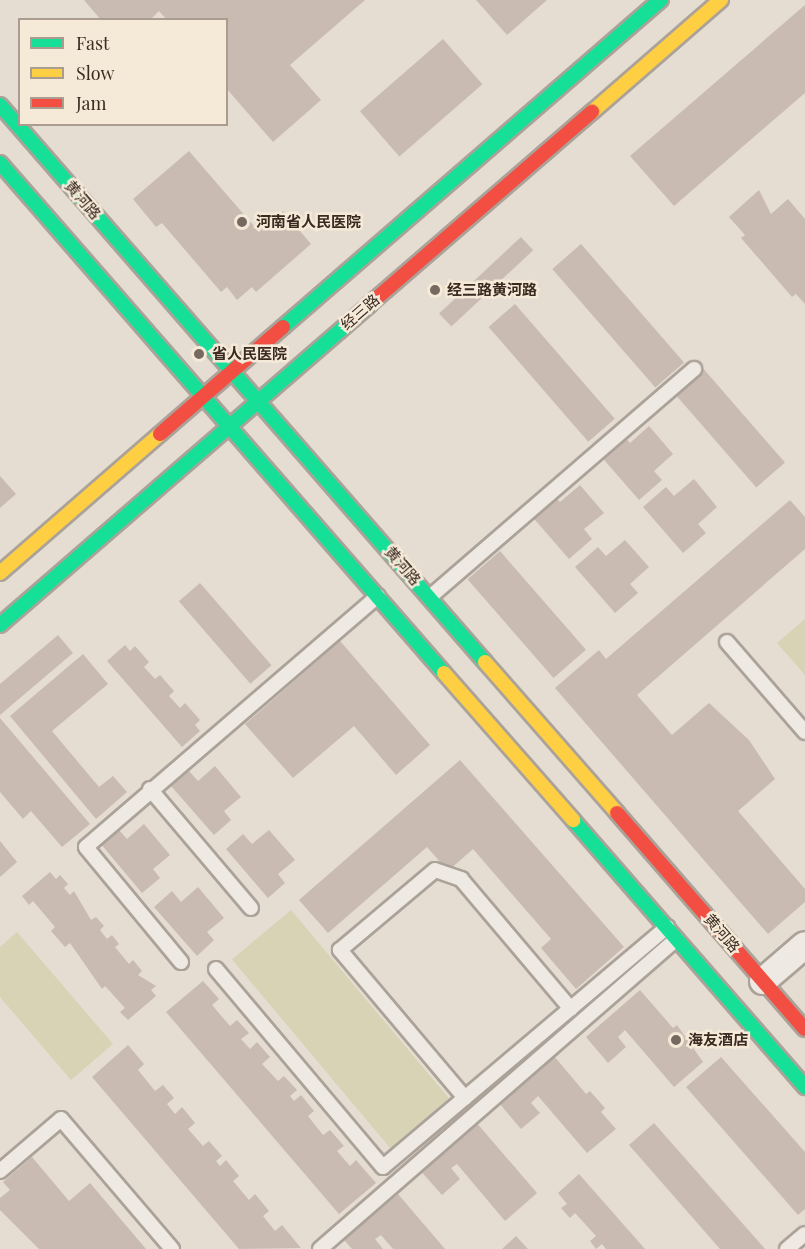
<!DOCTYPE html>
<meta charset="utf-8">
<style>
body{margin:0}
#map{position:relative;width:805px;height:1249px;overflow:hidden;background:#e5ddd1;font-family:"Playfair Display","Noto Sans SC",serif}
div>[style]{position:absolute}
.green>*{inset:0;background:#d7d3b4;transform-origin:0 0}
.building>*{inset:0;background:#c9bbb2;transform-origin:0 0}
.roads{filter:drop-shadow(2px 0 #aba299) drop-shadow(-2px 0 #aba299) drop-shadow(0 2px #aba299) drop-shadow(0 -2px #aba299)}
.lane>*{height:14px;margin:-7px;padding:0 7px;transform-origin:7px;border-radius:7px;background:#eee9e2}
.street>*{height:26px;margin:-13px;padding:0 13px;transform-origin:13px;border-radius:13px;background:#eee9e2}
.fast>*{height:14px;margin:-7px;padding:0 7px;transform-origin:7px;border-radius:7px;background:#16e098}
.slow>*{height:14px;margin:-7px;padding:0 7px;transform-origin:7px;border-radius:7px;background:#ffcf43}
.jam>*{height:14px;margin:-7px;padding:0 7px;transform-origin:7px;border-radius:7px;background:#f24e42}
.dots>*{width:16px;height:16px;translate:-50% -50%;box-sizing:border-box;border:3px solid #f5e9d8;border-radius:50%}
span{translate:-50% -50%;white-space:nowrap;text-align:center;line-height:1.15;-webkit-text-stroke:5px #f5e9d8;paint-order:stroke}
.street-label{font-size:15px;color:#3a2a21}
.poi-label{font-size:15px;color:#3a2a21;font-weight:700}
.left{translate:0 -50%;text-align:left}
.legend{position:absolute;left:18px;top:18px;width:210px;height:108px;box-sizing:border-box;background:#f5e9d8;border:2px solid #aa9d8f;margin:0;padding:8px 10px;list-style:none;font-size:18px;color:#3a2a21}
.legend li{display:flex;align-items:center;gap:12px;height:30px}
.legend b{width:30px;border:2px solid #aa9d8f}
</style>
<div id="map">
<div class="green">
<div style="clip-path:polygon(805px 619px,805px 675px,777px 643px)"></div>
<div style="left:291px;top:910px;width:246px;height:77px;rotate:50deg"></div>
<div style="clip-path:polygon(17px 932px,113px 1044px,71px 1080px,0 997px,0 947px)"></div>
</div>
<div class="building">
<div style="clip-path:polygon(84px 0,365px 0,290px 65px,321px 100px,273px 142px,226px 88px,226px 20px,167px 20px,159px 11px,150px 20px,101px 20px)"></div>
<div style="clip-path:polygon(476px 0,547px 0,507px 35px)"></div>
<div style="clip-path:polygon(805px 5px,805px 93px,674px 206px,630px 156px)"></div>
<div style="left:443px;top:39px;width:60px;height:110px;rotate:49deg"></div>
<div style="clip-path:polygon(189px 151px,259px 232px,283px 211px,311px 244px,256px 292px,252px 287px,237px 300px,227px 287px,221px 292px,162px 223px,156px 227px,133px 199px)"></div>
<div style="clip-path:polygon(759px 190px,771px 214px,788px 199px,805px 219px,805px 304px,796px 294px,792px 297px,741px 238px,745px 235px,729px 217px)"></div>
<div style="left:521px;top:237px;width:18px;height:112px;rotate:47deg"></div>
<div style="left:581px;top:244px;width:157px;height:38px;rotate:49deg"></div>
<div style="left:515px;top:304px;width:152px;height:35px;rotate:49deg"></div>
<div style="left:701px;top:366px;width:128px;height:38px;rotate:49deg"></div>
<div style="clip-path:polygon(649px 426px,673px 454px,654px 471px,662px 480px,639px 500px,599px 454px,622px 434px,630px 443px)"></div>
<div style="clip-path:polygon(0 476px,16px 494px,0 508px)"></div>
<div style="clip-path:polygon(694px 479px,717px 507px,698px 524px,706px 533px,683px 553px,643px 507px,666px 487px,674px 496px)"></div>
<div style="clip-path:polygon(580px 485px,604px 513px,584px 529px,592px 539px,569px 559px,529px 513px,552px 493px,560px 502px)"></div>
<div style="clip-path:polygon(790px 500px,805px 517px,805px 549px,637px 695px,672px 735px,709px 703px,749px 740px,775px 779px,738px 811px,805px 889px,805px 902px,768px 934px,555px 688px,599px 650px,606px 659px)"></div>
<div style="clip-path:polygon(625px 540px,649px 567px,630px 584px,638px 593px,615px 613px,575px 567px,598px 547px,606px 556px)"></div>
<div style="left:500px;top:551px;width:131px;height:43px;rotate:49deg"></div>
<div style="left:200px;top:583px;width:109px;height:28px;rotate:49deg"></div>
<div style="clip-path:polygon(58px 635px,73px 653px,0 715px,0 684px)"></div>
<div style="clip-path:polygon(340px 641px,430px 745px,396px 775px,354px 726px,293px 778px,245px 724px)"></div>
<div style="clip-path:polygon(125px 645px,130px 651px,135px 646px,149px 662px,144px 667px,155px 679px,160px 675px,174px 691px,169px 696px,180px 708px,185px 703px,200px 720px,195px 725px,200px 731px,182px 747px,107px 661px)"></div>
<div style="clip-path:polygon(83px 654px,108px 684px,52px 731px,99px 787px,113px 776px,127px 792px,96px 819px,10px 716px)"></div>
<div style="clip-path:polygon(0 718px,90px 824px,62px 847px,31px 811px,23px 819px,0 792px)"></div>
<div style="clip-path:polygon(460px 760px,624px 947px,576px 989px,541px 948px,551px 939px,473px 849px,448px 871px,427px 847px,328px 933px,299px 900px)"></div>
<div style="clip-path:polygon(215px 766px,241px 797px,224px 811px,231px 820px,214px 835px,171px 786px,189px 771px,198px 781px)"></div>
<div style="clip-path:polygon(144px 824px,170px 855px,153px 869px,160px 878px,142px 893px,100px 843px,118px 829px,127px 839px)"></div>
<div style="clip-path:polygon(269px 830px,295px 860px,278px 874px,285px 883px,268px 898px,226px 849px,243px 834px,252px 844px)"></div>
<div style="clip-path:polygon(0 841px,17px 862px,0 877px)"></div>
<div style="clip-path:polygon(50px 872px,56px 879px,60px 875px,68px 884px,64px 888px,70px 895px,74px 891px,91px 920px,96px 917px,104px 926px,100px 930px,107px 939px,112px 935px,119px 944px,115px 947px,129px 964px,133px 960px,142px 971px,138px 975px,156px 986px,151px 990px,156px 996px,128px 1020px,120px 1012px,125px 1008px,105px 986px,102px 989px,70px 943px,65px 947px,51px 931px,55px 927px,33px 901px,29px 905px,22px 896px)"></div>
<div style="clip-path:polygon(198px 887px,224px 918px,207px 932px,214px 940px,197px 956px,154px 907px,172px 891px,181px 902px)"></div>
<div style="clip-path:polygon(203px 981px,219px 999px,212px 1005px,230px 1026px,237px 1020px,249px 1033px,241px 1039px,250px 1049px,257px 1042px,270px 1057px,262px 1064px,278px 1081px,284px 1076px,297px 1090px,290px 1096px,294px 1101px,301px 1095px,314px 1111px,308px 1116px,323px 1135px,330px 1130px,344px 1146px,337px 1151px,350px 1166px,356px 1160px,376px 1183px,339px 1214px,166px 1012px)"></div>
<div style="clip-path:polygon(640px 990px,673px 1028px,677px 1025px,703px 1062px,674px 1087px,625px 1030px,618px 1037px,626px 1047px,608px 1063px,586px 1037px)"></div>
<div style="clip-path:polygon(128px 1045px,144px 1064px,138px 1070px,155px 1091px,163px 1085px,174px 1098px,167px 1104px,175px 1114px,182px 1107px,195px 1123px,188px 1129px,203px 1146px,209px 1141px,222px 1156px,216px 1161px,220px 1166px,226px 1160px,239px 1176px,233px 1181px,249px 1200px,255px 1194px,269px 1211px,263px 1216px,275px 1231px,282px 1225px,301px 1248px,239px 1249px,92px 1077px)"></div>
<div style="clip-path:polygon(554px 1056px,586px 1094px,590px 1091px,605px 1108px,601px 1112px,616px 1129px,587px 1153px,538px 1096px,531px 1103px,540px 1113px,521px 1129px,499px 1103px)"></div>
<div style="clip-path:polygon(721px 1057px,805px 1152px,805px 1209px,798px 1215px,686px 1087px)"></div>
<div style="clip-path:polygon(475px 1121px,537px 1193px,505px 1221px,457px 1164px,451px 1168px,460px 1179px,442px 1195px,419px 1169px)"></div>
<div style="clip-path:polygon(654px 1123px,765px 1249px,720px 1249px,629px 1145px)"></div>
<div style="clip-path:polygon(32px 1157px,69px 1201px,90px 1183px,146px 1249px,39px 1249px,0 1210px,0 1198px,10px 1190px,3px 1182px)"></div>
<div style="clip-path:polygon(579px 1174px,645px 1249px,606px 1249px,602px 1244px,596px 1249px,590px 1241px,596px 1236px,575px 1213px,570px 1218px,561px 1208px,567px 1204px,558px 1193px)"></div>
<div style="clip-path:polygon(398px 1194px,445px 1249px,393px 1249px,381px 1235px,375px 1239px,383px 1249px,352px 1249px,344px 1240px)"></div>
<div style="clip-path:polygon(516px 1236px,528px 1249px,502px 1249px)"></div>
</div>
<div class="roads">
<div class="lane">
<div style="left:430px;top:597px;width:349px;rotate:-40.8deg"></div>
<div style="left:727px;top:642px;width:119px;rotate:49.1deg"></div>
<div style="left:150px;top:789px;width:156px;rotate:49.7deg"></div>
<div style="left:181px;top:962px;width:149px;rotate:-129.6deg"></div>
<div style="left:86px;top:847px;width:385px;rotate:-40.7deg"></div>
<div style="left:216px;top:969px;width:259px;rotate:49.9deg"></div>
<div style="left:383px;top:1167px;width:372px;rotate:-40.2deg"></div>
<div style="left:465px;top:1098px;width:194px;rotate:-130.2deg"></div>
<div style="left:340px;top:950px;width:124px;rotate:-40.1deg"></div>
<div style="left:435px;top:870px;width:28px;rotate:19deg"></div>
<div style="left:461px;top:879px;width:170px;rotate:49.8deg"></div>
<div style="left:0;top:1171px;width:80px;rotate:-40.4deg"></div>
<div style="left:61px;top:1119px;width:171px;rotate:49.5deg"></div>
<div style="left:320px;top:1249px;width:472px;rotate:-41deg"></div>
<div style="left:787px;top:1249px;width:23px;rotate:-40deg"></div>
</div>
<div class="street">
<div style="left:763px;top:981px;width:55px;rotate:-40.6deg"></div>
</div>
<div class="fast">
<div style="left:0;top:105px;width:739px;rotate:48.95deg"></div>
<div style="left:0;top:163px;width:676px;rotate:48.96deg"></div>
<div style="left:283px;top:327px;width:500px;rotate:-40.9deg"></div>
<div style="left:0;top:625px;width:490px;rotate:-40.9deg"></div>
<div style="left:573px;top:820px;width:354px;rotate:49deg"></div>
</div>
<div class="slow">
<div style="left:592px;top:112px;width:171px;rotate:-41deg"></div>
<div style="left:0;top:573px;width:212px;rotate:-41deg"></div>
<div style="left:485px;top:662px;width:201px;rotate:48.8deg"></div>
<div style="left:444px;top:673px;width:196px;rotate:48.7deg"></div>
</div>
<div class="jam">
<div style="left:370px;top:304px;width:294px;rotate:-40.9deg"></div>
<div style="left:160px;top:434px;width:163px;rotate:-41deg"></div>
<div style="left:617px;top:813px;width:286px;rotate:49deg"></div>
</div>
</div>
<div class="dots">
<div style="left:242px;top:222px;background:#76695f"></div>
<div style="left:435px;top:290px;background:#76695f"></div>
<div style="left:199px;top:354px;background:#76695f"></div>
<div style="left:676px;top:1040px;background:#76695f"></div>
</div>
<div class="street-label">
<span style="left:83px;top:200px;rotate:49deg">黄河路</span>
<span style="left:360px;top:312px;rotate:-41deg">经三路</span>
<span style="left:403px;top:566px;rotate:49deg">黄河路</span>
<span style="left:722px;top:933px;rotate:49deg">黄河路</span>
</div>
<div class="poi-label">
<span class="left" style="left:256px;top:222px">河南省人民医院</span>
<span class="left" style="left:447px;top:290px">经三路黄河路</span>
<span class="left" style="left:212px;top:354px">省人民医院</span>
<span class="left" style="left:688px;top:1040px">海友酒店</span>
</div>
<ul class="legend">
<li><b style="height:8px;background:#16e098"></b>Fast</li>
<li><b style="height:8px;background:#ffcf43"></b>Slow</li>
<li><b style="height:8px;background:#f24e42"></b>Jam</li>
</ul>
</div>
